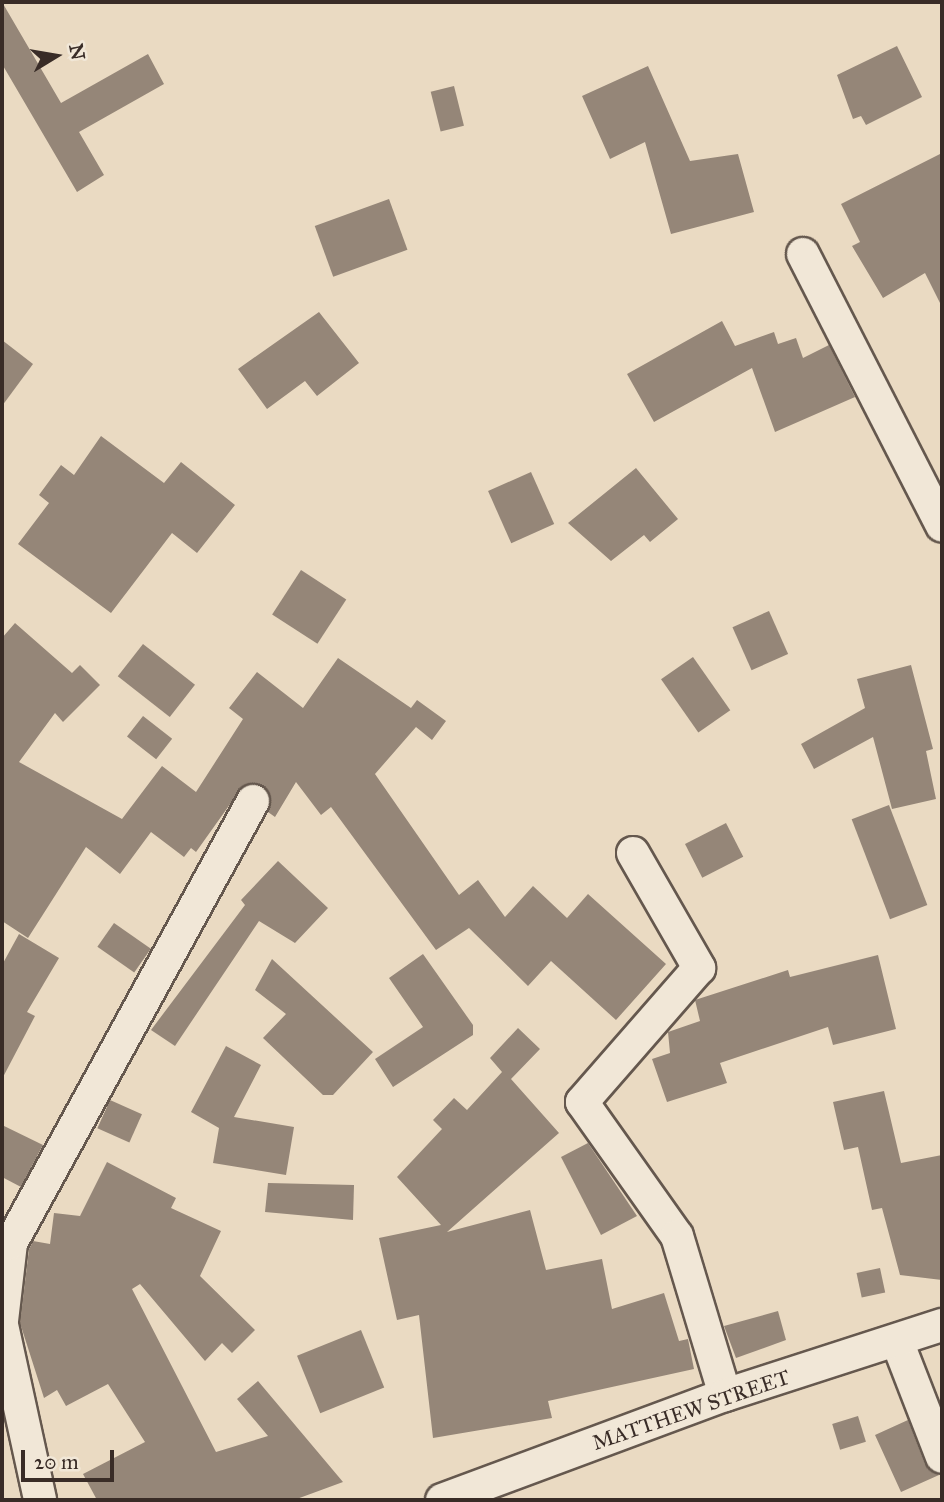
<!DOCTYPE html>
<style>
body{margin:0}
#map{position:relative;width:944px;height:1502px;overflow:hidden;background:#eadac2;font-family:"IM FELL Great Primer",serif}
div>[style]{position:absolute}
.building>*{inset:0;background:#958678;transform-origin:0 0}
.roads{filter:drop-shadow(2px 0 #65584e) drop-shadow(-2px 0 #65584e) drop-shadow(0 2px #65584e) drop-shadow(0 -2px #65584e)}
.street>*{height:32px;margin:-16px;padding:0 16px;transform-origin:16px;border-radius:16px;background:#f1e7d7}
span{translate:-50% -50%;white-space:nowrap;text-align:center;line-height:1.15;-webkit-text-stroke:6px #f1e7d7;paint-order:stroke}
.street-label{font-size:21px;color:#392c27}
.frame{position:absolute;inset:0;border:4px solid #392c27;pointer-events:none}
.north{position:absolute;left:21px;top:21px;width:70px;height:70px;-webkit-text-stroke:5px #f1e7d7;paint-order:stroke;rotate:79deg;font-size:19px;font-weight:700;line-height:28px;text-align:center;color:#392c27}
.north::after{content:'';display:block;margin:auto;width:24px;height:32px;background:#392c27;clip-path:polygon(50% 0,100% 100%,50% 72%,0 100%)}
.scale{position:absolute;left:21px;top:1450px;width:93px;height:32px;box-sizing:border-box;border:4px solid #392c27;border-top:0;padding-left:9px;font-size:21px;line-height:24px;white-space:nowrap;color:#392c27;-webkit-text-stroke:5px #f1e7d7;paint-order:stroke}
</style>
<div id="map">
<div class="building">
<div style="clip-path:polygon(2px 2px,61px 103px,148px 54px,164px 84px,79px 132px,104px 175px,77px 192px,2px 64px)"></div>
<div style="clip-path:polygon(897px 46px,922px 97px,866px 125px,861px 116px,853px 119px,837px 75px)"></div>
<div style="clip-path:polygon(648px 66px,690px 161px,738px 154px,754px 212px,671px 234px,645px 142px,610px 159px,582px 96px)"></div>
<div style="left:454px;top:86px;width:41px;height:24px;rotate:76deg"></div>
<div style="clip-path:polygon(942px 153px,942px 307px,925px 273px,883px 298px,852px 246px,860px 242px,841px 204px)"></div>
<div style="left:389px;top:199px;width:54px;height:79px;rotate:70deg"></div>
<div style="clip-path:polygon(319px 312px,359px 363px,317px 396px,305px 381px,267px 409px,238px 369px)"></div>
<div style="clip-path:polygon(722px 321px,735px 346px,774px 332px,778px 344px,796px 338px,803px 358px,829px 345px,855px 397px,775px 432px,752px 368px,654px 422px,627px 374px)"></div>
<div style="clip-path:polygon(2px 340px,33px 364px,2px 406px)"></div>
<div style="clip-path:polygon(101px 436px,164px 483px,181px 462px,235px 505px,197px 553px,172px 533px,111px 613px,18px 544px,49px 503px,39px 495px,61px 465px,74px 475px)"></div>
<div style="clip-path:polygon(636px 468px,678px 519px,650px 542px,644px 535px,611px 561px,568px 523px)"></div>
<div style="left:531px;top:472px;width:57px;height:47px;rotate:66deg"></div>
<div style="left:301px;top:570px;width:54px;height:53px;rotate:33deg"></div>
<div style="left:769px;top:611px;width:47px;height:40px;rotate:66deg"></div>
<div style="clip-path:polygon(15px 623px,72px 673px,80px 665px,100px 685px,63px 722px,55px 713px,19px 762px,122px 819px,162px 766px,196px 792px,243px 719px,229px 708px,257px 672px,303px 708px,338px 658px,411px 708px,417px 700px,446px 721px,432px 740px,416px 727px,375px 774px,459px 895px,478px 880px,505px 917px,533px 886px,567px 918px,588px 894px,666px 964px,616px 1020px,551px 961px,528px 986px,469px 928px,436px 950px,331px 807px,321px 815px,296px 782px,275px 817px,268px 812px,268px 791px,253px 783px,243px 786px,196px 852px,191px 848px,184px 857px,151px 832px,120px 874px,86px 847px,28px 938px,2px 921px,2px 638px)"></div>
<div style="left:143px;top:644px;width:66px;height:41px;rotate:38deg"></div>
<div style="left:693px;top:657px;width:65px;height:39px;rotate:55deg"></div>
<div style="clip-path:polygon(911px 665px,933px 749px,926px 751px,936px 799px,892px 809px,873px 737px,814px 769px,801px 744px,865px 708px,857px 679px)"></div>
<div style="left:143px;top:716px;width:37px;height:26px;rotate:38deg"></div>
<div style="left:889px;top:805px;width:107px;height:40px;rotate:69deg"></div>
<div style="left:726px;top:823px;width:38px;height:46px;rotate:63deg"></div>
<div style="clip-path:polygon(278px 861px,328px 908px,295px 943px,259px 921px,175px 1046px,151px 1030px,245px 905px,241px 900px)"></div>
<div style="left:114px;top:923px;width:45px;height:29px;rotate:35deg"></div>
<div style="clip-path:polygon(19px 934px,59px 958px,27px 1012px,35px 1016px,2px 1079px,2px 965px)"></div>
<div style="clip-path:polygon(423px 954px,473px 1025px,473px 1035px,393px 1087px,375px 1059px,423px 1027px,389px 978px)"></div>
<div style="clip-path:polygon(878px 955px,896px 1029px,833px 1045px,828px 1027px,720px 1063px,727px 1083px,667px 1102px,652px 1059px,670px 1053px,668px 1032px,700px 1021px,695px 1000px,788px 970px,790px 977px)"></div>
<div style="clip-path:polygon(272px 959px,373px 1052px,333px 1095px,323px 1095px,263px 1038px,286px 1014px,255px 990px)"></div>
<div style="clip-path:polygon(518px 1028px,540px 1049px,511px 1079px,559px 1133px,447px 1232px,530px 1210px,546px 1270px,602px 1259px,612px 1309px,664px 1293px,679px 1341px,688px 1339px,694px 1369px,548px 1401px,552px 1418px,433px 1438px,419px 1315px,397px 1320px,379px 1238px,441px 1225px,397px 1177px,442px 1129px,433px 1120px,454px 1098px,467px 1110px,502px 1072px,490px 1058px)"></div>
<div style="clip-path:polygon(226px 1046px,261px 1065px,234px 1117px,294px 1127px,286px 1175px,213px 1163px,219px 1128px,191px 1112px)"></div>
<div style="clip-path:polygon(884px 1091px,901px 1163px,942px 1155px,942px 1280px,900px 1275px,882px 1208px,872px 1210px,858px 1147px,844px 1150px,833px 1102px)"></div>
<div style="left:110px;top:1100px;width:35px;height:31px;rotate:24deg"></div>
<div style="clip-path:polygon(2px 1125px,43px 1145px,21px 1187px,2px 1177px)"></div>
<div style="clip-path:polygon(588px 1143px,637px 1216px,601px 1235px,561px 1157px)"></div>
<div style="clip-path:polygon(107px 1162px,176px 1198px,171px 1208px,221px 1231px,200px 1276px,255px 1330px,232px 1353px,222px 1343px,205px 1361px,140px 1284px,132px 1289px,216px 1452px,268px 1436px,237px 1399px,258px 1381px,343px 1482px,294px 1500px,97px 1500px,83px 1474px,145px 1442px,108px 1384px,66px 1406px,57px 1390px,44px 1398px,20px 1323px,29px 1249px,33px 1241px,50px 1244px,54px 1213px,80px 1216px)"></div>
<div style="clip-path:polygon(268px 1183px,354px 1185px,353px 1220px,265px 1212px)"></div>
<div style="left:880px;top:1268px;width:25px;height:24px;rotate:78deg"></div>
<div style="clip-path:polygon(778px 1311px,786px 1340px,736px 1358px,724px 1326px)"></div>
<div style="left:361px;top:1330px;width:62px;height:69px;rotate:68deg"></div>
<div style="left:858px;top:1416px;width:27px;height:27px;rotate:73deg"></div>
<div style="clip-path:polygon(908px 1420px,925px 1464px,939px 1475px,901px 1492px,875px 1435px)"></div>
</div>
<div class="roads">
<div class="street">
<div style="left:803px;top:254px;width:305px;rotate:62.9deg"></div>
<div style="left:633px;top:853px;width:133px;rotate:60.1deg"></div>
<div style="left:699px;top:968px;width:178px;rotate:131.1deg"></div>
<div style="left:582px;top:1102px;width:164px;rotate:54.7deg"></div>
<div style="left:677px;top:1236px;width:166px;rotate:73.2deg"></div>
<div style="left:2px;top:1321px;width:79px;rotate:-83.4deg"></div>
<div style="left:11px;top:1243px;width:504px;rotate:-61.3deg"></div>
<div style="left:2px;top:1325px;width:179px;rotate:77.7deg"></div>
<div style="left:897px;top:1341px;width:124px;rotate:68.8deg"></div>
<div style="left:442px;top:1500px;width:302px;rotate:-20.4deg"></div>
<div style="left:725px;top:1395px;width:228px;rotate:-17.9deg"></div>
</div>
</div>
<div class="street-label">
<span style="left:691px;top:1410px;rotate:-19deg">MATTHEW STREET</span>
</div>
<div class="frame"></div>
<div class="north">N</div>
<div class="scale">20 m</div>
</div>
